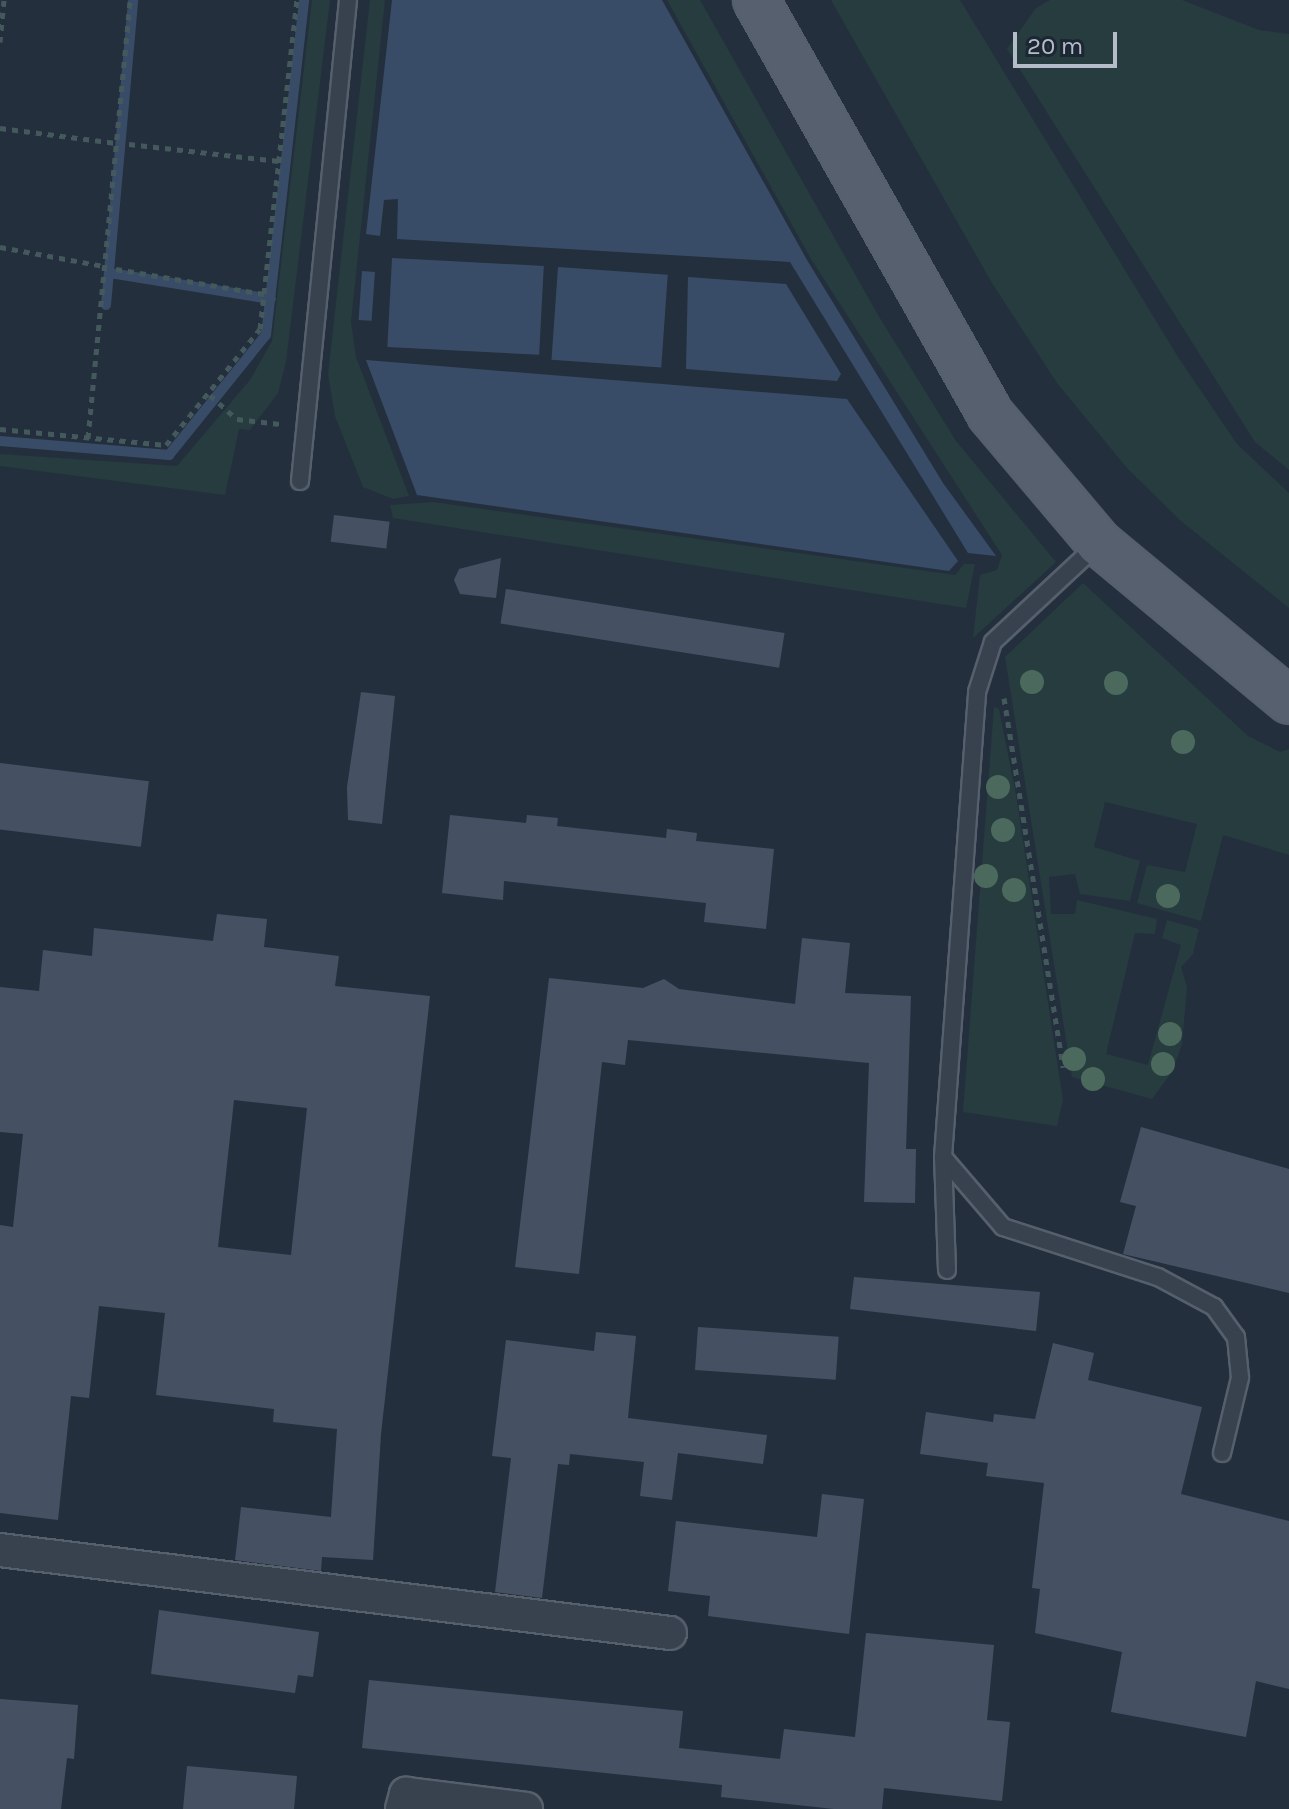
<!DOCTYPE html>
<style>
body{margin:0}
#map{position:relative;width:1289px;height:1809px;overflow:hidden;background:#242f3e;font-family:Karla,sans-serif}
div>[style]{position:absolute}
.green>*{inset:0;background:#263c3f}
.water>*{inset:0;background:#394c67;transform-origin:0 0}
.stream>*{height:10px;margin:-5px;padding:0 5px;transform-origin:5px;border-radius:5px;background:#394c67}
.building>*{inset:0;background:#455162;transform-origin:0 0}
.path>*{height:5px;margin-top:-2.5px;transform-origin:0;background:repeating-linear-gradient(90deg,#44595c 0 6px,transparent 0 12px)}
.roads{filter:drop-shadow(2px 0 #565f6c) drop-shadow(-2px 0 #565f6c) drop-shadow(0 2px #565f6c) drop-shadow(0 -2px #565f6c)}
.service>*{height:16px;margin:-8px;padding:0 8px;transform-origin:8px;border-radius:8px;background:#38414e}
.minor>*{height:32px;margin:-16px;padding:0 16px;transform-origin:16px;border-radius:16px;background:#38414e}
.primary>*{height:44px;margin:-22px;padding:0 22px;transform-origin:22px;border-radius:22px;background:#56606e}
.trees>*{width:24px;height:24px;margin:-12px;border-radius:50%;background:#4b6a5d}
span{translate:-50% -50%;white-space:nowrap;text-align:center;line-height:1.15;-webkit-text-stroke:6px #1d2633;paint-order:stroke}
.scale{position:absolute;left:1013px;top:32px;width:104px;height:36px;box-sizing:border-box;border:4px solid #b4bcc9;border-top:0;padding-left:10px;font-size:24px;line-height:28px;white-space:nowrap;color:#b4bcc9;-webkit-text-stroke:6px #1d2633;paint-order:stroke}
</style>
<div id="map">
<div class="green">
<div style="clip-path:polygon(312px 0,330px 0,286px 362px,278px 393px,250px 430px,239px 429px,225px 495px,0 466px,0 454px,177px 466px,250px 380px,272px 341px)"></div>
<div style="clip-path:polygon(370px 0,385px 0,351px 322px,356px 357px,409px 496px,393px 499px,363px 487px,335px 416px,328px 374px)"></div>
<div style="clip-path:polygon(667px 0,700px 0,878px 315px,956px 441px,1056px 562px,973px 638px,980px 575px,997px 570px,1002px 555px,811px 259px)"></div>
<div style="clip-path:polygon(831px 0,960px 0,1178px 357px,1237px 444px,1289px 493px,1289px 608px,1181px 521px,1127px 468px,1057px 383px,992px 283px)"></div>
<div style="clip-path:polygon(1050px 0,1182px 0,1259px 30px,1289px 34px,1289px 470px,1255px 442px,1007px 49px,1036px 8px)"></div>
<div style="clip-path:polygon(433px 502px,955px 575px,964px 564px,975px 564px,966px 608px,393px 518px,390px 505px)"></div>
<div style="clip-path:polygon(1083px 583px,1248px 736px,1280px 752px,1289px 749px,1289px 855px,1223px 835px,1201px 921px,1137px 903px,1147px 865px,1185px 872px,1197px 824px,1105px 802px,1094px 847px,1140px 861px,1130px 901px,1080px 894px,1075px 874px,1049px 877px,1051px 914px,1075px 914px,1077px 900px,1157px 919px,1155px 934px,1135px 933px,1106px 1054px,1148px 1065px,1181px 945px,1162px 938px,1167px 920px,1199px 929px,1193px 954px,1181px 967px,1187px 987px,1182px 1044px,1172px 1072px,1152px 1099px,1072px 1077px,1005px 657px)"></div>
<div style="clip-path:polygon(994px 707px,999px 709px,1016px 795px,1063px 1100px,1057px 1126px,963px 1112px)"></div>
</div>
<div class="water">
<div style="clip-path:polygon(392px 0,662px 0,807px 260px,943px 483px,996px 556px,968px 553px,790px 262px,397px 239px,398px 199px,384px 200px,380px 236px,366px 234px)"></div>
<div style="left:392px;top:258px;width:152px;height:89px;rotate:3deg"></div>
<div style="left:558px;top:267px;width:110px;height:93px;rotate:4deg"></div>
<div style="left:362px;top:271px;width:13px;height:49px;rotate:4deg"></div>
<div style="clip-path:polygon(688px 277px,786px 284px,841px 374px,837px 381px,686px 369px)"></div>
<div style="clip-path:polygon(366px 360px,847px 399px,958px 561px,949px 571px,417px 495px)"></div>
</div>
<div class="stream">
<div style="left:110px;top:273px;width:163px;rotate:9.2deg"></div>
<div style="left:106px;top:305px;width:306px;rotate:-84.9deg"></div>
<div style="left:0;top:441px;width:170px;rotate:4.7deg"></div>
<div style="left:169px;top:455px;width:154px;rotate:-51.1deg"></div>
<div style="left:266px;top:335px;width:337px;rotate:-83.5deg"></div>
</div>
<div class="building">
<div style="left:334px;top:515px;width:56px;height:27px;rotate:7deg"></div>
<div style="clip-path:polygon(501px 558px,496px 598px,460px 594px,454px 580px,459px 569px)"></div>
<div style="left:506px;top:589px;width:282px;height:35px;rotate:9deg"></div>
<div style="clip-path:polygon(361px 692px,395px 696px,382px 824px,348px 820px,347px 787px)"></div>
<div style="left:0;top:763px;width:150px;height:66px;rotate:7deg"></div>
<div style="clip-path:polygon(450px 815px,526px 823px,527px 815px,558px 818px,557px 826px,666px 838px,667px 829px,697px 833px,696px 841px,774px 849px,766px 929px,704px 922px,706px 903px,504px 881px,503px 900px,442px 893px)"></div>
<div style="clip-path:polygon(evenodd,217px 914px,267px 919px,264px 947px,339px 956px,335px 986px,430px 996px,381px 1434px,373px 1560px,322px 1557px,321px 1571px,235px 1560px,241px 1507px,331px 1517px,337px 1429px,273px 1422px,274px 1409px,156px 1395px,165px 1313px,99px 1306px,89px 1398px,71px 1396px,58px 1520px,0 1513px,0 1225px,13px 1227px,23px 1134px,0 1132px,0 987px,39px 991px,43px 950px,92px 956px,94px 928px,213px 941px,217px 914px,234px 1100px,307px 1108px,291px 1255px,218px 1247px,234px 1100px)"></div>
<div style="clip-path:polygon(802px 938px,850px 943px,845px 993px,911px 996px,906px 1149px,916px 1149px,915px 1203px,864px 1202px,869px 1063px,628px 1040px,625px 1065px,602px 1062px,579px 1274px,515px 1267px,549px 978px,643px 988px,664px 979px,679px 989px,795px 1004px)"></div>
<div style="clip-path:polygon(1141px 1127px,1289px 1169px,1289px 1293px,1123px 1254px,1136px 1206px,1120px 1202px)"></div>
<div style="clip-path:polygon(854px 1277px,1040px 1292px,1036px 1331px,850px 1309px)"></div>
<div style="left:698px;top:1327px;width:141px;height:43px;rotate:4deg"></div>
<div style="clip-path:polygon(596px 1332px,636px 1336px,628px 1418px,767px 1435px,763px 1464px,678px 1453px,672px 1500px,640px 1496px,644px 1462px,570px 1454px,569px 1465px,558px 1464px,542px 1598px,495px 1592px,511px 1458px,492px 1456px,506px 1340px,594px 1351px)"></div>
<div style="clip-path:polygon(1053px 1343px,1094px 1353px,1088px 1380px,1202px 1407px,1181px 1494px,1289px 1521px,1289px 1689px,1256px 1681px,1246px 1737px,1111px 1712px,1122px 1652px,1035px 1633px,1040px 1589px,1032px 1588px,1044px 1483px,986px 1476px,988px 1463px,920px 1454px,926px 1412px,993px 1422px,994px 1414px,1035px 1419px)"></div>
<div style="clip-path:polygon(822px 1494px,864px 1499px,849px 1634px,708px 1616px,710px 1596px,668px 1591px,676px 1521px,817px 1537px)"></div>
<div style="clip-path:polygon(159px 1610px,319px 1632px,313px 1677px,298px 1675px,295px 1693px,151px 1674px)"></div>
<div style="clip-path:polygon(866px 1633px,994px 1645px,987px 1720px,1010px 1722px,1002px 1801px,884px 1788px,882px 1809px,834px 1809px,721px 1797px,722px 1785px,362px 1748px,369px 1680px,683px 1711px,679px 1748px,780px 1759px,784px 1729px,855px 1737px)"></div>
<div style="clip-path:polygon(0 1699px,78px 1705px,74px 1759px,67px 1758px,61px 1809px,0 1809px)"></div>
<div style="clip-path:polygon(187px 1766px,297px 1776px,294px 1809px,183px 1809px)"></div>
</div>
<div class="path">
<div style="left:0;top:42px;width:42px;rotate:-84.6deg"></div>
<div style="left:0;top:128px;width:117px;rotate:7.4deg"></div>
<div style="left:129px;top:144px;width:151px;rotate:6.5deg"></div>
<div style="left:0;top:247px;width:106px;rotate:10.4deg"></div>
<div style="left:116px;top:269px;width:150px;rotate:9.6deg"></div>
<div style="left:210px;top:395px;width:36px;rotate:42deg"></div>
<div style="left:237px;top:419px;width:43px;rotate:6.6deg"></div>
<div style="left:0;top:429px;width:167px;rotate:5.5deg"></div>
<div style="left:166px;top:445px;width:149px;rotate:-51deg"></div>
<div style="left:260px;top:329px;width:331px;rotate:-83.6deg"></div>
<div style="left:88px;top:438px;width:440px;rotate:-84.5deg"></div>
<div style="left:1004px;top:698px;width:374px;rotate:80.9deg"></div>
</div>
<div class="roads">
<div class="service">
<div style="left:300px;top:481px;width:483px;rotate:-84.3deg"></div>
<div style="left:943px;top:1157px;width:92px;rotate:49.4deg"></div>
<div style="left:1003px;top:1227px;width:163px;rotate:17.9deg"></div>
<div style="left:1158px;top:1277px;width:64px;rotate:28.2deg"></div>
<div style="left:1214px;top:1307px;width:37px;rotate:54deg"></div>
<div style="left:1236px;top:1337px;width:41px;rotate:84.4deg"></div>
<div style="left:1240px;top:1378px;width:77px;rotate:103.5deg"></div>
<div style="left:947px;top:1270px;width:113px;rotate:-92deg"></div>
<div style="left:943px;top:1157px;width:466px;rotate:-85.8deg"></div>
<div style="left:977px;top:692px;width:52px;rotate:-72.3deg"></div>
<div style="left:993px;top:642px;width:144px;rotate:-43deg"></div>
</div>
<div class="minor">
<div style="left:0;top:1550px;width:675px;rotate:7.06deg"></div>
<div style="left:402px;top:1809px;width:16px;rotate:-75deg"></div>
<div style="left:406px;top:1794px;width:121px;rotate:7.1deg"></div>
</div>
<div class="primary">
<div style="left:756px;top:0;width:476px;rotate:60.5deg"></div>
<div style="left:990px;top:414px;width:169px;rotate:49.8deg"></div>
<div style="left:1099px;top:543px;width:247px;rotate:39.7deg"></div>
</div>
</div>
<div class="trees">
<div style="left:1032px;top:682px"></div>
<div style="left:1116px;top:683px"></div>
<div style="left:1183px;top:742px"></div>
<div style="left:998px;top:787px"></div>
<div style="left:1003px;top:830px"></div>
<div style="left:986px;top:876px"></div>
<div style="left:1014px;top:890px"></div>
<div style="left:1168px;top:896px"></div>
<div style="left:1170px;top:1034px"></div>
<div style="left:1074px;top:1059px"></div>
<div style="left:1163px;top:1064px"></div>
<div style="left:1093px;top:1079px"></div>
</div>
<div class="scale">20 m</div>
</div>
